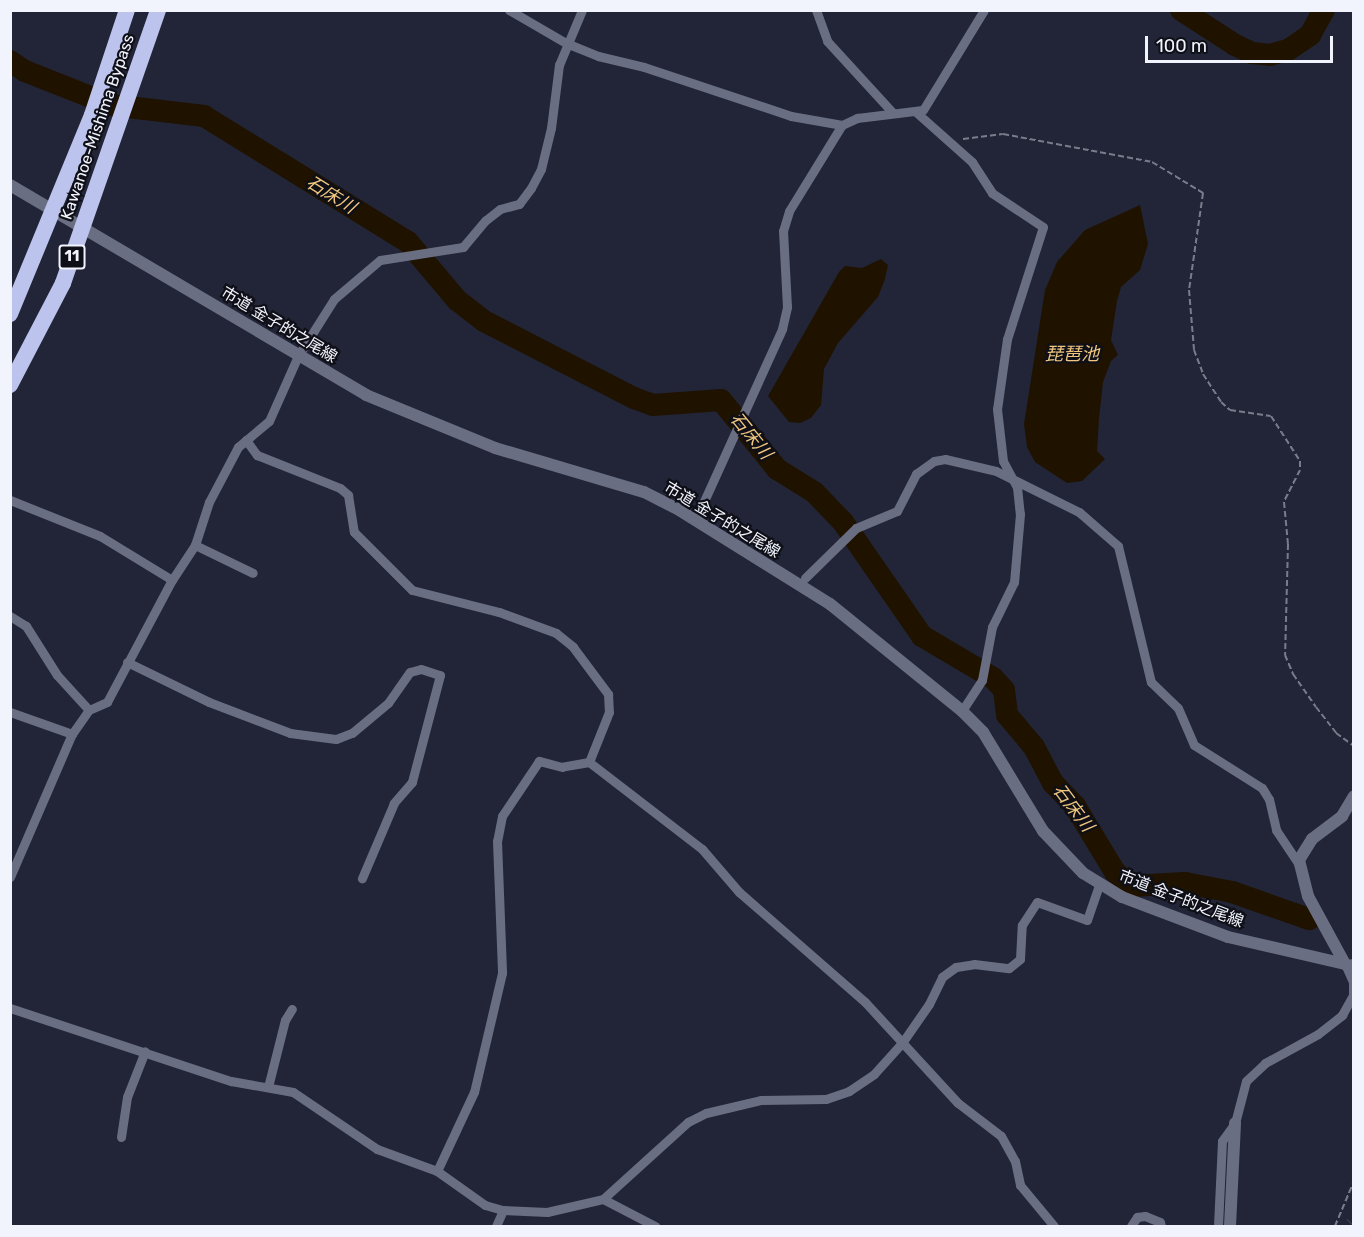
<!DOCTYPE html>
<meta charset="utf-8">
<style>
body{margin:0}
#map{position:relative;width:1364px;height:1237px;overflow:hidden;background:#222537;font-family:Rubik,"Noto Sans JP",sans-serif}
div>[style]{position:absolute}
.water>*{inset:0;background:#1f1300}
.river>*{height:22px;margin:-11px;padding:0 11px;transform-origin:11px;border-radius:11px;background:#1f1300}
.motorway-tunnel>*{height:18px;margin-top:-9px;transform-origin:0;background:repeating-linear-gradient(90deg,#414455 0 18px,transparent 0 27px)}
.path>*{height:2px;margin-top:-1px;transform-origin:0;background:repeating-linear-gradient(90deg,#797c8a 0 6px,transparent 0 9px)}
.minor>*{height:9px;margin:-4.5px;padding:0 4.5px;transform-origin:4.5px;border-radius:4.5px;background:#6a6e82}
.tertiary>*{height:12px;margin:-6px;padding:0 6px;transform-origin:6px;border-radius:6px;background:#6a6e82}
.trunk>*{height:16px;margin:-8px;padding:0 8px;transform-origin:8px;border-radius:8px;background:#bcc4ed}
span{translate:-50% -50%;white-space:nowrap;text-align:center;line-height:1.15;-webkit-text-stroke:4.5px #0e0f17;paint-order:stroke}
.shield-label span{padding:2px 4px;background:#0e0f17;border:2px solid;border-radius:4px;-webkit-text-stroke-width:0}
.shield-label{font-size:15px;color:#f1f3fd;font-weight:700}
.street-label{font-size:16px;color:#f1f3fd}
.water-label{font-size:18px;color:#f0c67f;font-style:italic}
.frame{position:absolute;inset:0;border:12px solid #f1f3fd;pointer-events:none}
.scale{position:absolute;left:1145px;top:36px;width:188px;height:27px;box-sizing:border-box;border:3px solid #f1f3fd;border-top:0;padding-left:8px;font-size:18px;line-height:21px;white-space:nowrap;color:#f1f3fd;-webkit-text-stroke:4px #0e0f17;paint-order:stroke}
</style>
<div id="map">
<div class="water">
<div style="clip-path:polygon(1140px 205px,1148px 244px,1140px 270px,1121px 287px,1117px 301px,1111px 340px,1118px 355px,1111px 361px,1103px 382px,1099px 418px,1097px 451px,1105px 459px,1082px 481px,1067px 483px,1035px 462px,1027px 447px,1024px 424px,1045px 290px,1057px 262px,1085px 230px)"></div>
<div style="clip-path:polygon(881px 259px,888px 265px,885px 279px,878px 297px,838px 343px,824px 369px,821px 405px,811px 418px,800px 423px,789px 422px,768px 396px,839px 272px,845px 266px,862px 268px)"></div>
</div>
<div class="river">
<div style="left:1181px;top:10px;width:64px;rotate:32.9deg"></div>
<div style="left:1235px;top:45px;width:19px;rotate:25deg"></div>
<div style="left:1252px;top:53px;width:18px;rotate:6deg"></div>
<div style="left:1270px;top:55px;width:19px;rotate:-16deg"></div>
<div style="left:1288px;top:50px;width:27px;rotate:-34deg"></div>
<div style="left:1310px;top:35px;width:29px;rotate:-61deg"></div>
<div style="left:10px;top:61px;width:18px;rotate:34deg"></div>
<div style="left:25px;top:71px;width:92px;rotate:21.6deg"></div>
<div style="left:111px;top:105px;width:94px;rotate:6.7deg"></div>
<div style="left:204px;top:116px;width:240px;rotate:31.7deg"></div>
<div style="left:408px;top:242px;width:76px;rotate:49.8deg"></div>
<div style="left:457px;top:300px;width:34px;rotate:38deg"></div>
<div style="left:484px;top:321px;width:169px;rotate:27.2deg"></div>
<div style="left:634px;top:398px;width:20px;rotate:20deg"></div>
<div style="left:653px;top:405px;width:68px;rotate:-4.2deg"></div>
<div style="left:721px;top:400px;width:89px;rotate:50.9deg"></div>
<div style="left:777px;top:469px;width:44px;rotate:31.9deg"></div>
<div style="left:814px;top:492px;width:42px;rotate:46deg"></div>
<div style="left:843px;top:522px;width:139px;rotate:55.3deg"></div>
<div style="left:922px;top:636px;width:82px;rotate:30.6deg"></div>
<div style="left:993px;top:678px;width:16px;rotate:47deg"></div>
<div style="left:1004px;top:690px;width:25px;rotate:83deg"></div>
<div style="left:1007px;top:715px;width:42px;rotate:49.8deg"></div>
<div style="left:1034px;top:747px;width:41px;rotate:62.2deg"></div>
<div style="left:1053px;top:783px;width:32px;rotate:46deg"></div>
<div style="left:1075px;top:806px;width:77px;rotate:58.8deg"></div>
<div style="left:1115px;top:872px;width:21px;rotate:41deg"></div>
<div style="left:1131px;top:886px;width:54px;rotate:-3.2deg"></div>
<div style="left:1185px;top:883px;width:48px;rotate:10.8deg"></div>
<div style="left:1232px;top:892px;width:82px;rotate:19.3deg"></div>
</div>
<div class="motorway-tunnel">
<div style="left:1353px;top:1226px;width:1px;rotate:-45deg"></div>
</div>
<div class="path">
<div style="left:963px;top:139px;width:40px;rotate:-7.1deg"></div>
<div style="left:1003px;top:134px;width:152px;rotate:10.6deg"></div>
<div style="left:1152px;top:162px;width:60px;rotate:31.3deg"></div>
<div style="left:1203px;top:193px;width:98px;rotate:98.2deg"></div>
<div style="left:1189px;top:290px;width:60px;rotate:85.2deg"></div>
<div style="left:1194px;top:350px;width:26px;rotate:69deg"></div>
<div style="left:1203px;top:374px;width:33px;rotate:57deg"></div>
<div style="left:1221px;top:402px;width:12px;rotate:42deg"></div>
<div style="left:1230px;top:410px;width:41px;rotate:8.3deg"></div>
<div style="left:1271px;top:416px;width:54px;rotate:57.2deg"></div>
<div style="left:1300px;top:461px;width:9px;rotate:90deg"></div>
<div style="left:1300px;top:470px;width:36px;rotate:117deg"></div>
<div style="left:1284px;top:502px;width:42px;rotate:84.6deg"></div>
<div style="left:1288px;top:544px;width:111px;rotate:91.5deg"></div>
<div style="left:1285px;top:655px;width:21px;rotate:67deg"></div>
<div style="left:1293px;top:674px;width:40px;rotate:55.1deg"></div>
<div style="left:1316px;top:707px;width:33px;rotate:52deg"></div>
<div style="left:1336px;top:733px;width:22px;rotate:36deg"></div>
<div style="left:1335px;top:1226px;width:49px;rotate:-67.1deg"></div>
</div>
<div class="minor">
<div style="left:509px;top:10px;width:66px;rotate:30.1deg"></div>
<div style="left:566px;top:43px;width:35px;rotate:22deg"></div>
<div style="left:598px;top:56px;width:47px;rotate:13.4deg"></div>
<div style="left:644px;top:67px;width:155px;rotate:18.4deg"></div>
<div style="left:791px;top:116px;width:52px;rotate:10deg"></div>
<div style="left:816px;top:10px;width:33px;rotate:70deg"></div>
<div style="left:827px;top:41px;width:96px;rotate:47.5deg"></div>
<div style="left:917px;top:113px;width:74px;rotate:41.7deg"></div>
<div style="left:972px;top:162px;width:37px;rotate:57deg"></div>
<div style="left:992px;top:193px;width:61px;rotate:33.7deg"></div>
<div style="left:1043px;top:227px;width:118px;rotate:107.8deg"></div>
<div style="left:1007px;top:339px;width:71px;rotate:98.1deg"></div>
<div style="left:997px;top:409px;width:52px;rotate:83.4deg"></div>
<div style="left:1003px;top:461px;width:30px;rotate:62deg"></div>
<div style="left:1017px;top:487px;width:27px;rotate:84deg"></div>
<div style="left:1020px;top:514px;width:68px;rotate:95deg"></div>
<div style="left:1014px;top:582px;width:50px;rotate:116.1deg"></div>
<div style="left:992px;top:627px;width:54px;rotate:100.7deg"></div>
<div style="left:982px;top:680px;width:37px;rotate:123deg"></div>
<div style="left:246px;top:440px;width:19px;rotate:54deg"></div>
<div style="left:257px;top:455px;width:89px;rotate:21.7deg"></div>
<div style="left:340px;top:488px;width:11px;rotate:41deg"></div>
<div style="left:348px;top:495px;width:37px;rotate:81deg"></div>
<div style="left:354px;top:532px;width:82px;rotate:45deg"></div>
<div style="left:412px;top:590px;width:90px;rotate:14.2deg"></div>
<div style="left:499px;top:612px;width:61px;rotate:20.2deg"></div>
<div style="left:556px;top:633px;width:22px;rotate:39deg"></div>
<div style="left:573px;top:647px;width:59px;rotate:53.3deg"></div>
<div style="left:608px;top:694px;width:18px;rotate:87deg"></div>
<div style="left:609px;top:712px;width:54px;rotate:111.8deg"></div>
<div style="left:589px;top:762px;width:27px;rotate:170deg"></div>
<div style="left:562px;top:767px;width:24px;rotate:-165deg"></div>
<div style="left:539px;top:761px;width:66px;rotate:123.9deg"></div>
<div style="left:502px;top:816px;width:25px;rotate:101deg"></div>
<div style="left:497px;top:841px;width:132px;rotate:87.8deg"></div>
<div style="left:502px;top:973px;width:122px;rotate:103.2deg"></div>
<div style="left:474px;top:1092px;width:87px;rotate:115.1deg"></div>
<div style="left:10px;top:500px;width:97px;rotate:21.8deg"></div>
<div style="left:100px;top:536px;width:84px;rotate:31.4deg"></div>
<div style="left:695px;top:521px;width:211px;rotate:-65.6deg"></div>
<div style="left:782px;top:329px;width:23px;rotate:-77deg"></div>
<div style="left:787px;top:307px;width:76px;rotate:-93deg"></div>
<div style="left:783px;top:231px;width:21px;rotate:-73deg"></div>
<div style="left:789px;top:211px;width:101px;rotate:-58.4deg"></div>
<div style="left:842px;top:125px;width:17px;rotate:-25deg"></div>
<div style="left:857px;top:118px;width:66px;rotate:-6.9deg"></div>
<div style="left:923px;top:110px;width:117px;rotate:-58.6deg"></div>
<div style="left:195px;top:545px;width:64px;rotate:25.8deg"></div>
<div style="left:805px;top:578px;width:71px;rotate:-44.4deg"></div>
<div style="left:856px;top:528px;width:44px;rotate:-22.5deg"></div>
<div style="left:897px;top:511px;width:42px;rotate:-62.8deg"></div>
<div style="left:916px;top:474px;width:22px;rotate:-36deg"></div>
<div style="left:934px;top:461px;width:11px;rotate:-10deg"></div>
<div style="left:945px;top:459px;width:52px;rotate:13.2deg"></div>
<div style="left:996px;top:471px;width:93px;rotate:26.3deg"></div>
<div style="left:1079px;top:512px;width:52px;rotate:41.1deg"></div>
<div style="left:1118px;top:546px;width:140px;rotate:76.4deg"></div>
<div style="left:1151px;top:682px;width:37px;rotate:44deg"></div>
<div style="left:1178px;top:708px;width:40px;rotate:66.6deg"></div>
<div style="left:1194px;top:745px;width:80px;rotate:32.3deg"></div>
<div style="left:1262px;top:788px;width:13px;rotate:58deg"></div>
<div style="left:1269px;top:799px;width:32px;rotate:77deg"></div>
<div style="left:1276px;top:830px;width:43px;rotate:56.3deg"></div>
<div style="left:10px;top:616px;width:19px;rotate:32deg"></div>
<div style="left:26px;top:626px;width:58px;rotate:57.7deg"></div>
<div style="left:57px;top:675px;width:47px;rotate:47.6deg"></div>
<div style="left:127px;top:662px;width:91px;rotate:26deg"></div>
<div style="left:209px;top:702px;width:87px;rotate:20.9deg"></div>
<div style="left:290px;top:733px;width:46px;rotate:7.4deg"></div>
<div style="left:336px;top:739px;width:17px;rotate:-21deg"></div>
<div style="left:352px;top:733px;width:47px;rotate:-39.8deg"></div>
<div style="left:388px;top:703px;width:38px;rotate:-55deg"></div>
<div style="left:410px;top:672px;width:11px;rotate:-15deg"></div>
<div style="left:421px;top:669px;width:20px;rotate:18deg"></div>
<div style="left:440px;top:675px;width:111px;rotate:104.7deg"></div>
<div style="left:412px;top:782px;width:28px;rotate:131deg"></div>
<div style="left:394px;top:803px;width:82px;rotate:113.1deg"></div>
<div style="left:10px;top:712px;width:66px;rotate:19.5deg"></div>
<div style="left:589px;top:762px;width:143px;rotate:37.6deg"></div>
<div style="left:702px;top:849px;width:57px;rotate:49.3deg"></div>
<div style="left:739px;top:892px;width:167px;rotate:41.1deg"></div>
<div style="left:865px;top:1002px;width:137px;rotate:47.4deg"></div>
<div style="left:958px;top:1103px;width:54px;rotate:37.5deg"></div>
<div style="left:1001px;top:1136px;width:29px;rotate:61deg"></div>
<div style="left:1015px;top:1161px;width:25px;rotate:78deg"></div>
<div style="left:1020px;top:1185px;width:53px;rotate:50.3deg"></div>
<div style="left:10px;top:877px;width:156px;rotate:-66.6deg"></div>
<div style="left:72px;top:734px;width:29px;rotate:-55deg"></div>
<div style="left:89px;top:710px;width:20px;rotate:-24deg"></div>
<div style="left:107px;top:702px;width:138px;rotate:-62deg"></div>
<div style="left:172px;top:580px;width:42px;rotate:-56.7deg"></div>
<div style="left:195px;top:545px;width:45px;rotate:-72deg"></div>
<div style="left:209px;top:502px;width:62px;rotate:-62.2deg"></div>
<div style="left:238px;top:447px;width:40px;rotate:-40deg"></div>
<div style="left:269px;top:421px;width:71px;rotate:-66deg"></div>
<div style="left:298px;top:356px;width:67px;rotate:-57.7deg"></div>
<div style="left:334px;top:299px;width:60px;rotate:-40.3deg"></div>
<div style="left:380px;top:260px;width:84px;rotate:-8.9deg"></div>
<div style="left:463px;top:247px;width:35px;rotate:-50deg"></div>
<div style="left:486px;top:220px;width:18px;rotate:-38deg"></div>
<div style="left:500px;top:209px;width:20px;rotate:-15deg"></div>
<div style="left:519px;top:204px;width:20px;rotate:-53deg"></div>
<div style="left:531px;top:188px;width:21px;rotate:-62deg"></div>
<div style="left:541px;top:169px;width:42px;rotate:-76.3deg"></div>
<div style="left:551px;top:128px;width:64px;rotate:-82.8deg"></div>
<div style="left:559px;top:65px;width:60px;rotate:-67.3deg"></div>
<div style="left:10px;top:1008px;width:233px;rotate:18.3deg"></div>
<div style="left:231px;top:1081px;width:63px;rotate:10.1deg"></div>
<div style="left:293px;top:1092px;width:102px;rotate:34.2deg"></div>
<div style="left:377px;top:1149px;width:64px;rotate:20.1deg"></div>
<div style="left:437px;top:1171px;width:59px;rotate:35.3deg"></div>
<div style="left:485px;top:1205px;width:19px;rotate:16deg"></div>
<div style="left:503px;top:1210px;width:44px;rotate:2.6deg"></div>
<div style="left:547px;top:1212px;width:57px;rotate:-13.1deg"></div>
<div style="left:603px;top:1199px;width:115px;rotate:-42.2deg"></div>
<div style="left:688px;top:1122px;width:20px;rotate:-27deg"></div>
<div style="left:706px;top:1113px;width:57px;rotate:-13.3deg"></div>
<div style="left:761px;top:1100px;width:65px;rotate:-0.9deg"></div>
<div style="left:826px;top:1099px;width:24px;rotate:-19deg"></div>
<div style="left:849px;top:1091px;width:30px;rotate:-34deg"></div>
<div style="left:874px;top:1074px;width:42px;rotate:-47.9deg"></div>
<div style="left:902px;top:1043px;width:47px;rotate:-55.3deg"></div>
<div style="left:929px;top:1004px;width:30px;rotate:-64deg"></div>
<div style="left:942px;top:977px;width:17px;rotate:-36deg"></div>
<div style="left:956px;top:967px;width:18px;rotate:-9deg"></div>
<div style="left:974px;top:964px;width:35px;rotate:7deg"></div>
<div style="left:1009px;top:968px;width:14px;rotate:-39deg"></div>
<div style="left:1020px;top:959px;width:34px;rotate:-87deg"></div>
<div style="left:1022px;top:925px;width:27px;rotate:-57deg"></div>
<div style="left:1037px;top:902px;width:53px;rotate:19.8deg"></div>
<div style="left:1087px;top:920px;width:37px;rotate:-71deg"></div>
<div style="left:268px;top:1087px;width:69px;rotate:-75.8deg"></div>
<div style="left:285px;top:1020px;width:13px;rotate:-58deg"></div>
<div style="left:121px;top:1137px;width:40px;rotate:-81.5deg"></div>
<div style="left:127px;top:1097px;width:49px;rotate:-68.6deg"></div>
<div style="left:603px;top:1199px;width:59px;rotate:27.4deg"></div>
<div style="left:496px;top:1226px;width:17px;rotate:-66deg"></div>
<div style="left:1131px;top:1226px;width:11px;rotate:-56deg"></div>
<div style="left:1137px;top:1217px;width:8px;rotate:-7deg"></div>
<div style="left:1145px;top:1216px;width:16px;rotate:22deg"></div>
<div style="left:1160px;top:1222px;width:4px;rotate:76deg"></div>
<div style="left:1218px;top:1226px;width:85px;rotate:-87.3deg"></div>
<div style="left:1222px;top:1141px;width:22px;rotate:-54deg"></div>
<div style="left:1235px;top:1123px;width:43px;rotate:-75.3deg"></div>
<div style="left:1246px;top:1081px;width:26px;rotate:-43deg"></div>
<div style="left:1265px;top:1063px;width:60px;rotate:-28.7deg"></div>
<div style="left:1318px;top:1034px;width:31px;rotate:-38deg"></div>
<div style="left:1342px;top:1015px;width:23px;rotate:-61deg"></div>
<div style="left:1353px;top:995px;width:13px;rotate:-90deg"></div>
<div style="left:1353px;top:982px;width:20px;rotate:-114deg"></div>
<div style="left:1345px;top:964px;width:9px;rotate:-6deg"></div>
</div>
<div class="tertiary">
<div style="left:10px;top:185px;width:413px;rotate:30.5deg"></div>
<div style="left:366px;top:395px;width:139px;rotate:22.3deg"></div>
<div style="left:495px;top:448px;width:155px;rotate:16.5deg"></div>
<div style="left:644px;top:492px;width:39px;rotate:27deg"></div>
<div style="left:679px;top:510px;width:178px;rotate:31.9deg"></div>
<div style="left:830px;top:604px;width:170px;rotate:39deg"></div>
<div style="left:962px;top:711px;width:30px;rotate:45deg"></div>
<div style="left:983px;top:732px;width:116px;rotate:58.8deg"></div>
<div style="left:1043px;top:831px;width:58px;rotate:46.4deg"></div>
<div style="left:1083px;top:873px;width:46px;rotate:31.6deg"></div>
<div style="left:1122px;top:897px;width:113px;rotate:20.7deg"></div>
<div style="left:1228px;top:937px;width:120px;rotate:13deg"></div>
<div style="left:1345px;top:964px;width:77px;rotate:-118.6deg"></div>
<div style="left:1308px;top:896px;width:37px;rotate:-104deg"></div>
<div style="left:1299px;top:860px;width:25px;rotate:-58deg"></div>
<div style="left:1312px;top:839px;width:38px;rotate:-37deg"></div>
<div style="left:1342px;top:816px;width:23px;rotate:-59deg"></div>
<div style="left:1230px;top:1226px;width:103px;rotate:-87.2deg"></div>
</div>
<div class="trunk">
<div style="left:10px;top:314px;width:215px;rotate:-67.6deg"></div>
<div style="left:92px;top:115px;width:111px;rotate:-71.6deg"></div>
<div style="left:10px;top:385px;width:115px;rotate:-62.5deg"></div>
<div style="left:63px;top:283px;width:289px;rotate:-70.8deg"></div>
</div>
<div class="shield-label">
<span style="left:72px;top:257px">11</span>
</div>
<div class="street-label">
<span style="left:98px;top:127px;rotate:-71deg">Kawanoe-Mishima Bypass</span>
<span style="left:279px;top:325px;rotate:31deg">市道 金子的之尾線</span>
<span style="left:722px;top:520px;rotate:31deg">市道 金子的之尾線</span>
<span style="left:1181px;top:899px;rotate:21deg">市道 金子的之尾線</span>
</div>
<div class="water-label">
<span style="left:331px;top:195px;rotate:32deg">石床川</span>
<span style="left:1072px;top:354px">琵琶池</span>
<span style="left:751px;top:436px;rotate:51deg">石床川</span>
<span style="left:1073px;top:808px;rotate:53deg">石床川</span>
</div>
<div class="frame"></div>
<div class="scale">100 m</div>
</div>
